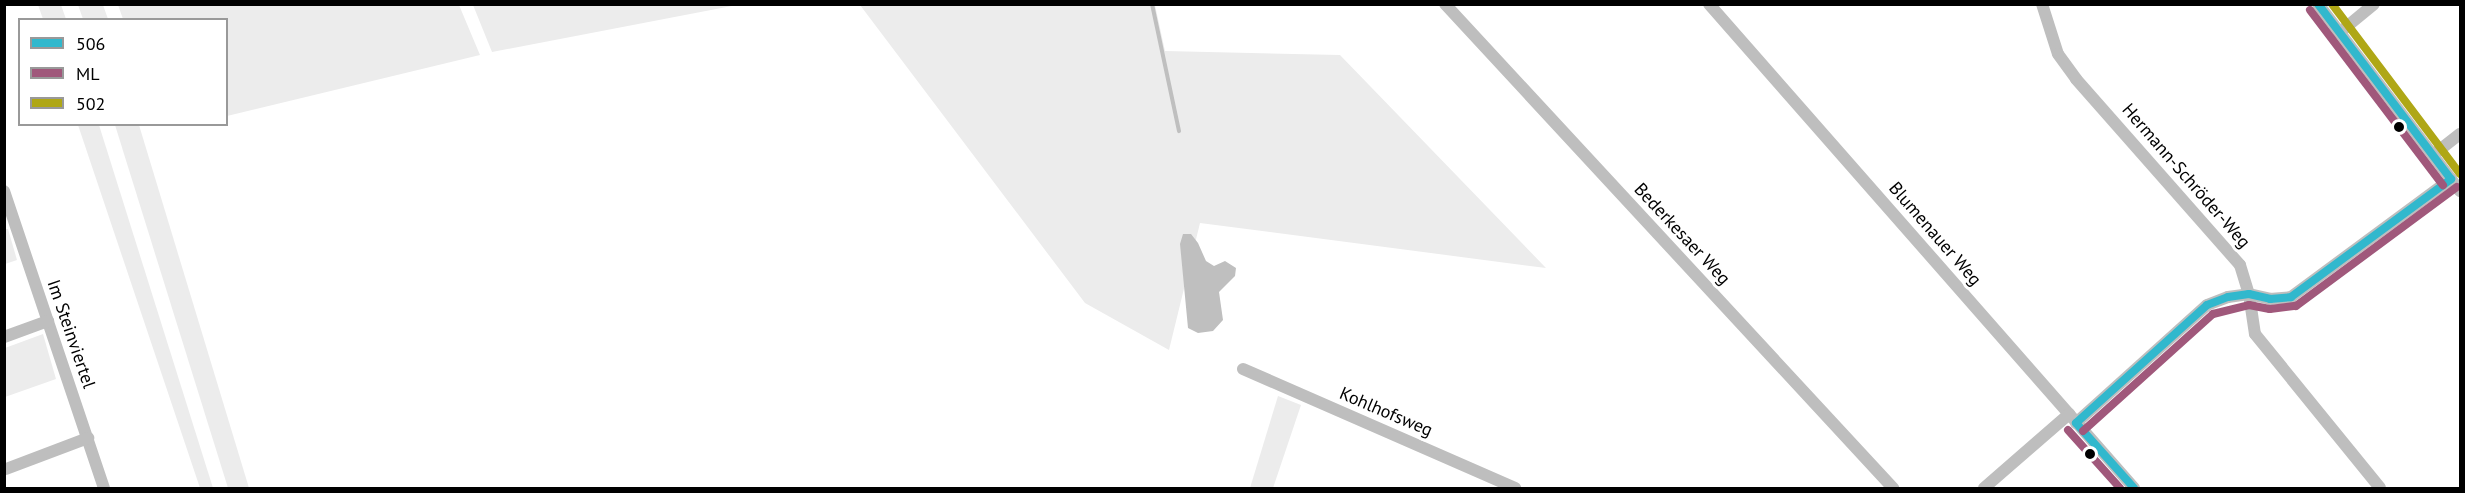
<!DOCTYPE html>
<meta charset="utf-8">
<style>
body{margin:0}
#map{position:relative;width:2465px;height:493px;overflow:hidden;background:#fff;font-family:"PT Sans",sans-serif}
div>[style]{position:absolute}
.green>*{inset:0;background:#ececec}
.water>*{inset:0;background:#bfbfbf}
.stream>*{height:4px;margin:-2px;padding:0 2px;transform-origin:2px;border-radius:2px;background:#bfbfbf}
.minor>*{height:12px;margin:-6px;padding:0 6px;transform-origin:6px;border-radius:6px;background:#bebebe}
.bus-1>*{height:8px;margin:-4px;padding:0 4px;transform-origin:4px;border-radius:4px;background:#31b8cd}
.bus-2>*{height:8px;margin:-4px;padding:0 4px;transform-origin:4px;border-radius:4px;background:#a0587b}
.bus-3>*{height:8px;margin:-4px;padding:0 4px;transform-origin:4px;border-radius:4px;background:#afa716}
.dots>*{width:16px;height:16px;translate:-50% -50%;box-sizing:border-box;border:3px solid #fff;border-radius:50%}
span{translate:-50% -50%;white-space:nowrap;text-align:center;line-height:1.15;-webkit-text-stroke:6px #fff;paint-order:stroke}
.street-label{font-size:18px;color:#000}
.frame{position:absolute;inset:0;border:6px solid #000;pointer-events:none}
.legend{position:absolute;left:18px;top:18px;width:210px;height:108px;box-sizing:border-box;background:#fff;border:2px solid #999;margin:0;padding:8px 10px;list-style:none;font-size:18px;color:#000}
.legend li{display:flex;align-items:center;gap:12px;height:30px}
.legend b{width:30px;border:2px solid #999}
</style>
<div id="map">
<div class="green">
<div style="clip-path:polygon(38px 5px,61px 5px,66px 19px,43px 19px)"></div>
<div style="clip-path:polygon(78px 5px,103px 5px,108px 19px,83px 19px)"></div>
<div style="clip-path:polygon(118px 5px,459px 5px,480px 55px,227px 116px,226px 20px,123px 19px)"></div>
<div style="clip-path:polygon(473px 5px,737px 5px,492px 52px)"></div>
<div style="clip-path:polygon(860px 5px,1155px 5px,1165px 51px,1340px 55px,1546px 268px,1200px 223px,1169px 350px,1085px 303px)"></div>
<div style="clip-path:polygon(78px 125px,99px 125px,213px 488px,200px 488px)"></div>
<div style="clip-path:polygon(115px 125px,139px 125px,249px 488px,228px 488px)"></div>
<div style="clip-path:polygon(5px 229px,8px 229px,17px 260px,5px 264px)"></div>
<div style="clip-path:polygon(43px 334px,56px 379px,5px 397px,5px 348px)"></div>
<div style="clip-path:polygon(1278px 396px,1301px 405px,1273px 488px,1250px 488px)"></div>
</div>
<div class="water">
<div style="clip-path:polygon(1183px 234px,1191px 234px,1198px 243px,1206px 261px,1214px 266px,1225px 261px,1236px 268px,1235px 276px,1219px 292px,1223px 320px,1213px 331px,1198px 333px,1188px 328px,1180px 244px)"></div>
</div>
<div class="stream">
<div style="left:1152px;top:4px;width:130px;rotate:78deg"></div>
</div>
<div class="minor">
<div style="left:1445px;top:4px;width:660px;rotate:47.21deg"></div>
<div style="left:1709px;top:4px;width:644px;rotate:48.71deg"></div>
<div style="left:2042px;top:4px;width:52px;rotate:72.3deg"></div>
<div style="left:2058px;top:54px;width:31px;rotate:54deg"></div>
<div style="left:2076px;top:79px;width:248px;rotate:48.6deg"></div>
<div style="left:2240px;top:265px;width:30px;rotate:73deg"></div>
<div style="left:2249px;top:294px;width:40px;rotate:81.5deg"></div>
<div style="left:2255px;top:334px;width:198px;rotate:50.9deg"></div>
<div style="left:2318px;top:4px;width:235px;rotate:52.8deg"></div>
<div style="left:2339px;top:33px;width:45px;rotate:-39.6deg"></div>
<div style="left:2433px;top:155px;width:34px;rotate:-38deg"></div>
<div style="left:4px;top:191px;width:313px;rotate:71.4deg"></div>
<div style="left:4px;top:337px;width:47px;rotate:-20deg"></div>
<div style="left:1243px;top:369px;width:297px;rotate:23.6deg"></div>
<div style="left:2076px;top:423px;width:176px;rotate:-42deg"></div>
<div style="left:2207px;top:305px;width:22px;rotate:-21deg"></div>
<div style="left:2228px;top:297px;width:21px;rotate:-8deg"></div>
<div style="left:2249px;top:294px;width:22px;rotate:13deg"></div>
<div style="left:2270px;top:299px;width:21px;rotate:-5deg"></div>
<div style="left:2291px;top:297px;width:199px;rotate:-36.4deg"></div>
<div style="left:6px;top:469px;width:88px;rotate:-20.7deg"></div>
<div style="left:1984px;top:488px;width:113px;rotate:-41deg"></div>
</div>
<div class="bus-1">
<div style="left:2318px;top:4px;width:220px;rotate:52.8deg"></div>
<div style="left:2076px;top:423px;width:176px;rotate:-42deg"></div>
<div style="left:2207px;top:305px;width:22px;rotate:-21deg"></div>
<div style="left:2228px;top:297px;width:21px;rotate:-8deg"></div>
<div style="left:2249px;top:294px;width:22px;rotate:13deg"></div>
<div style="left:2270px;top:299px;width:21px;rotate:-5deg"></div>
<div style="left:2291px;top:297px;width:199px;rotate:-36.4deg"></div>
<div style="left:2076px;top:423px;width:87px;rotate:48.3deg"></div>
</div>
<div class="bus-2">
<div style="left:2310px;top:10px;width:220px;rotate:52.8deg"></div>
<div style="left:2068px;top:430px;width:78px;rotate:48.1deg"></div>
<div style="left:2083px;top:431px;width:175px;rotate:-42deg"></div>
<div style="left:2213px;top:314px;width:37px;rotate:-14deg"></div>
<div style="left:2249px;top:305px;width:21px;rotate:11deg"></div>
<div style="left:2270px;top:309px;width:26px;rotate:-7deg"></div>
<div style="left:2296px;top:306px;width:200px;rotate:-36.5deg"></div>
</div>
<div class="bus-3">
<div style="left:2332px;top:4px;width:213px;rotate:53deg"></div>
</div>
<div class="dots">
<div style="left:2399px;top:127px;background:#000"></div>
<div style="left:2090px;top:454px;background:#000"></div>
</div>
<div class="street-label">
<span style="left:2186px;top:176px;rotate:49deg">Hermann-Schröder-Weg</span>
<span style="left:1682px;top:234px;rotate:47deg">Bederkesaer Weg</span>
<span style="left:1935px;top:234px;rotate:49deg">Blumenauer Weg</span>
<span style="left:71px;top:334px;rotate:71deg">Im Steinviertel</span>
<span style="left:1386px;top:412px;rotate:23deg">Kohlhofsweg</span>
</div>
<div class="frame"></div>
<ul class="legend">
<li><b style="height:8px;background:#31b8cd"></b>506</li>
<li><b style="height:8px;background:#a0587b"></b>ML</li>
<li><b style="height:8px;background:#afa716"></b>502</li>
</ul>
</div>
